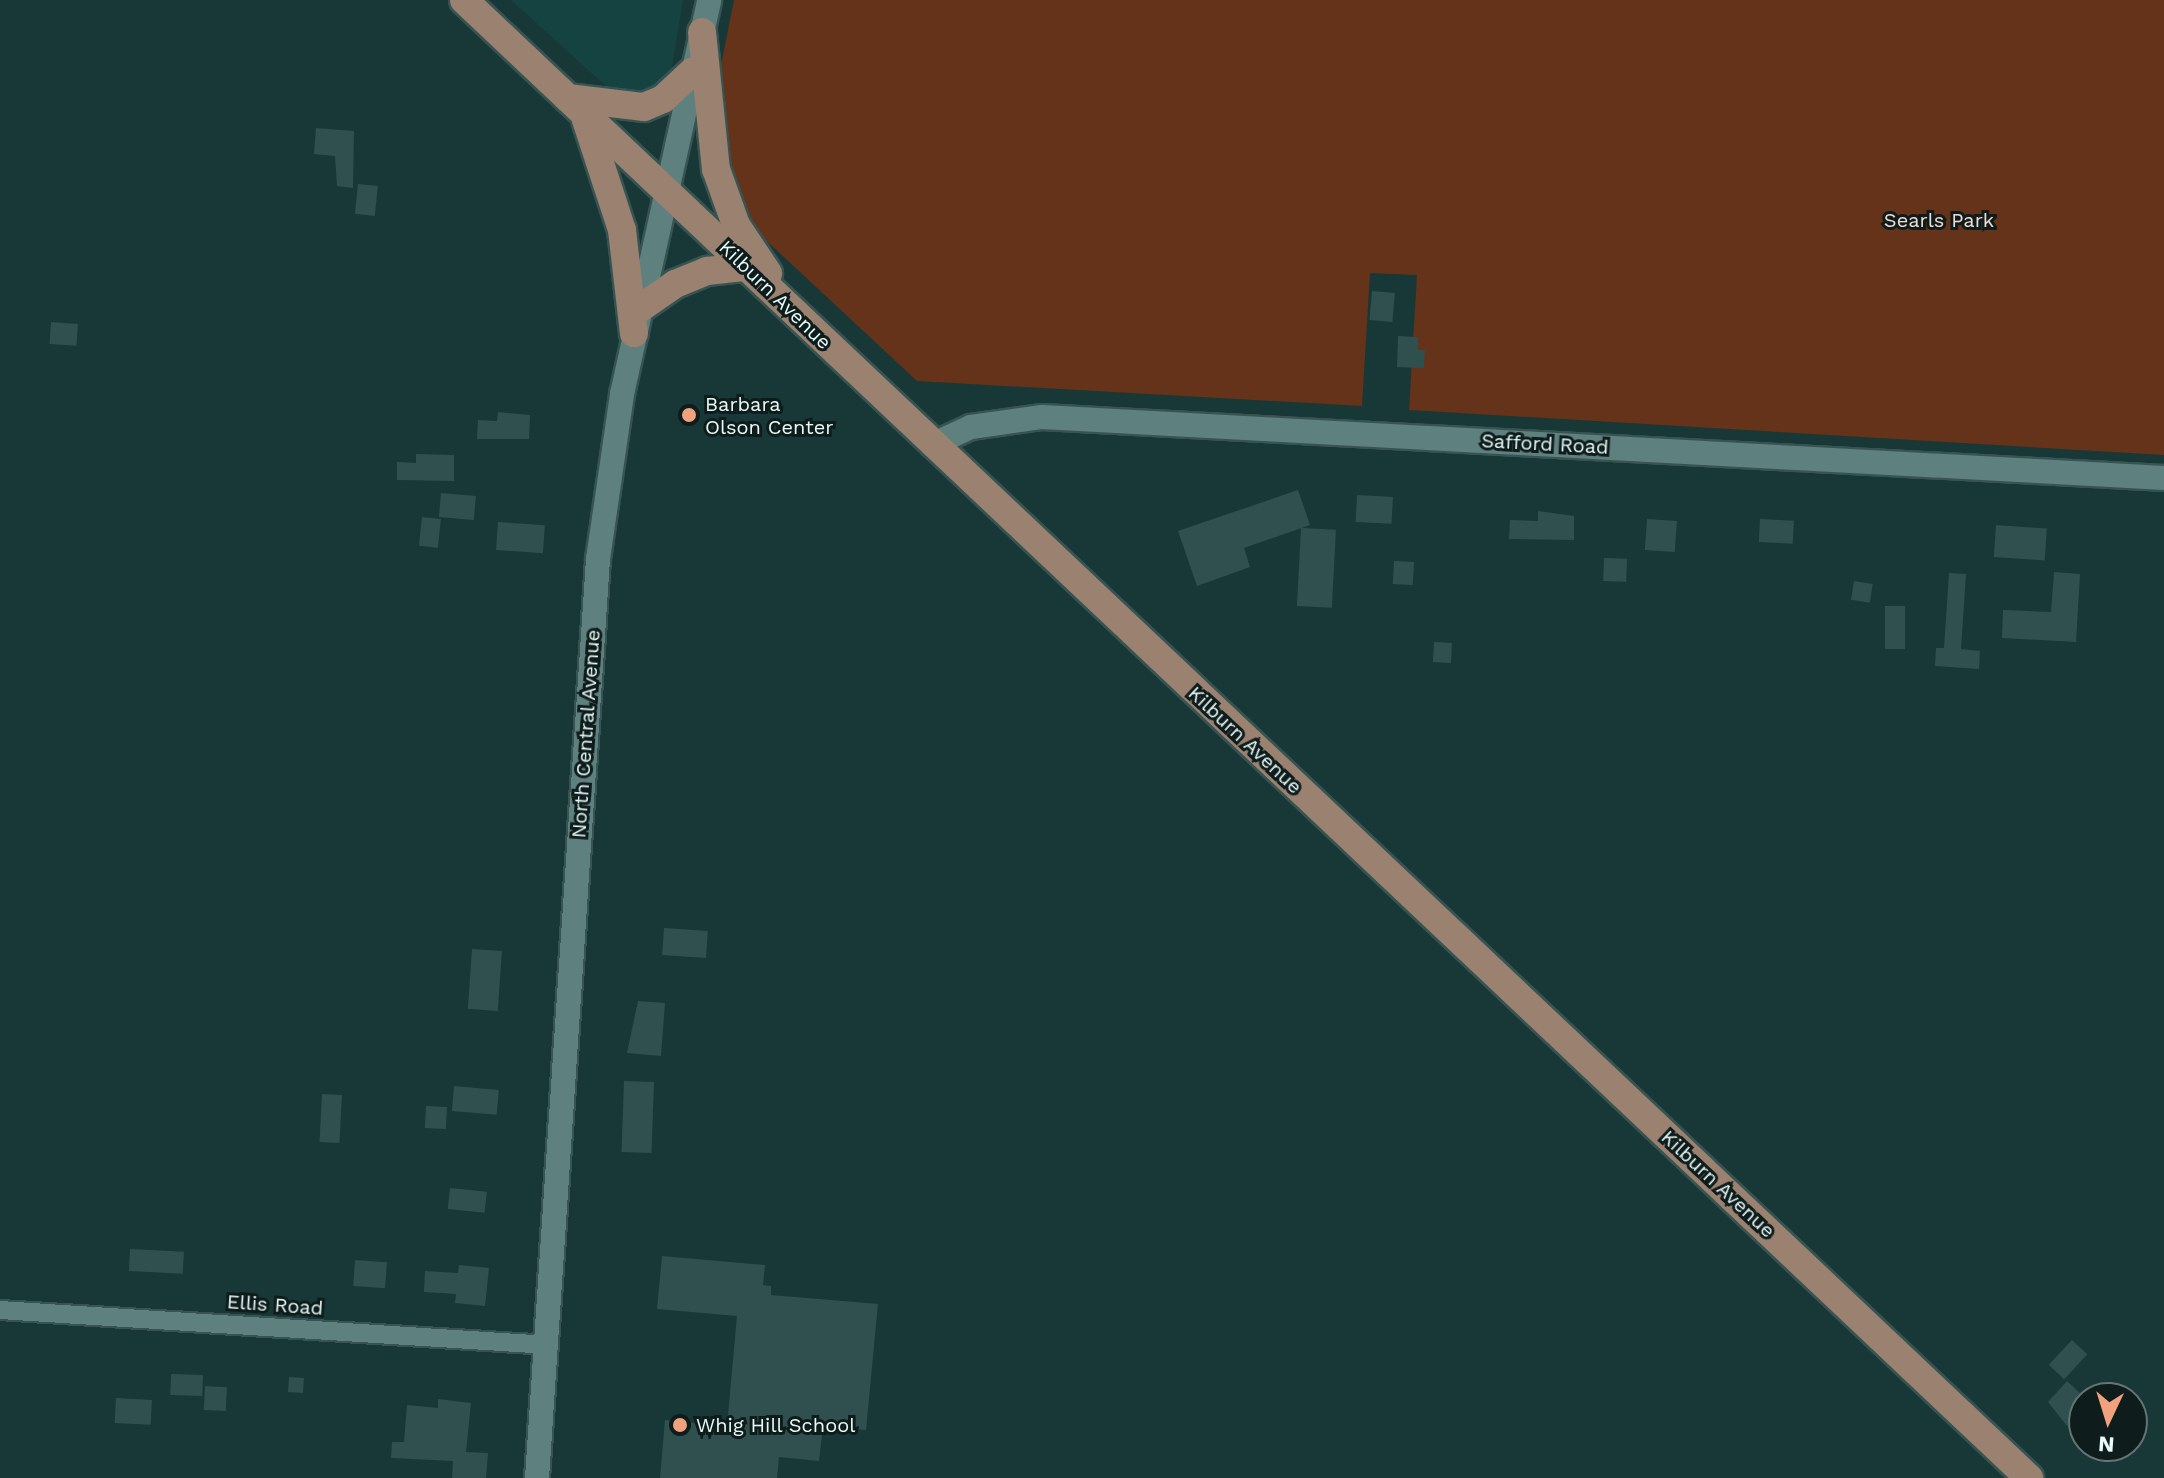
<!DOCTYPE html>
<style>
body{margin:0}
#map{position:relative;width:2164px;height:1478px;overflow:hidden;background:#173837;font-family:"Work Sans",sans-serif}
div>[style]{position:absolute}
.built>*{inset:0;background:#154341}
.green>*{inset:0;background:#65321a}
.building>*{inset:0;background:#2f504e;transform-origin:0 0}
.roads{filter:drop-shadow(2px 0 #375352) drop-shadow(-2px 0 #375352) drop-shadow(0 2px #375352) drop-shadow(0 -2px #375352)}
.street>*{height:18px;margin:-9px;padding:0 9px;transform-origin:9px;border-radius:9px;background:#5e807e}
.secondary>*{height:24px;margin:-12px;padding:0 12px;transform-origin:12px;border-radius:12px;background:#5e807e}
.primary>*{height:28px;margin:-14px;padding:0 14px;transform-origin:14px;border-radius:14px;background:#9b816f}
.dots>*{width:22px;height:22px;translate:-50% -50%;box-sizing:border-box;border:4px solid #0e1c1c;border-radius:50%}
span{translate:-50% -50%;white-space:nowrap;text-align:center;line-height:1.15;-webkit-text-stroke:6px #0e1c1c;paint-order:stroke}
.park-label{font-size:20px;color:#f2dbd2}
.street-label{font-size:20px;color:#e7f9f8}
.poi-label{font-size:20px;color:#e7f9f8}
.left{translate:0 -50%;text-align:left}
.north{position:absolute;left:2068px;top:1382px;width:80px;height:80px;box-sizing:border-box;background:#0e1c1c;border:2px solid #657474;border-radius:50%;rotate:184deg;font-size:22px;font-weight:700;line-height:32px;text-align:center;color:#e7f9f8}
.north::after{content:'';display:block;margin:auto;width:28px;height:36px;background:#f1a17e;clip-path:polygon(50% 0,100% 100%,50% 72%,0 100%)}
</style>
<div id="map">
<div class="built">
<div style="clip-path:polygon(511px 0,683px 0,671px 73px,648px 95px,630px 96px,608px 88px)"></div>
</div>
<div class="green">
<div style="clip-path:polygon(734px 0,2164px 0,2164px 455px,1409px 410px,1417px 275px,1370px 273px,1362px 406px,917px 381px,742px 218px,717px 165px,715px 95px)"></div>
</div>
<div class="building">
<div style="clip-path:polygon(316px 128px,354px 131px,353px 188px,337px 186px,335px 156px,314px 154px)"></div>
<div style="left:358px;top:184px;width:20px;height:30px;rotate:6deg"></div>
<div style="left:1372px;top:291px;width:23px;height:29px;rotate:5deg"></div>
<div style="left:51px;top:322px;width:27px;height:22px;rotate:4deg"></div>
<div style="clip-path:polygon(1398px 336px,1418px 337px,1418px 350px,1425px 350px,1424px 368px,1397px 367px)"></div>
<div style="clip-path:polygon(498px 412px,530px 415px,529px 439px,477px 439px,478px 420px,497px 421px)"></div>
<div style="clip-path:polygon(416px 454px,454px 455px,454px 481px,397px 480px,397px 462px,416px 463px)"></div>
<div style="clip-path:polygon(1298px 490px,1310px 525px,1244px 548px,1250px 567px,1197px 586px,1178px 531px)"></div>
<div style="left:441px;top:493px;width:35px;height:24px;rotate:5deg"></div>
<div style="left:1357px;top:495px;width:36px;height:27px;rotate:3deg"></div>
<div style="clip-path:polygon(1538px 511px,1574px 516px,1574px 540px,1509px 539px,1510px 520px,1538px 521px)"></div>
<div style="left:422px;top:517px;width:19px;height:29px;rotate:6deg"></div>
<div style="left:1647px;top:519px;width:30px;height:31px;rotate:4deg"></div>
<div style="left:1760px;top:519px;width:34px;height:23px;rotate:3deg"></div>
<div style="left:498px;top:522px;width:47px;height:28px;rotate:4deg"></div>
<div style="left:1996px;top:525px;width:51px;height:32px;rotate:4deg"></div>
<div style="left:1301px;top:528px;width:35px;height:78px;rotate:3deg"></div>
<div style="left:1604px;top:558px;width:23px;height:23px;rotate:2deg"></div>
<div style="left:1394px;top:561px;width:20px;height:23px;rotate:3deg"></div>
<div style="clip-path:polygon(2054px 572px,2080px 574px,2076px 642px,2002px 638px,2003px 610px,2051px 612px)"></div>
<div style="clip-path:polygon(1949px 573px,1966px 574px,1961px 649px,1980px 651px,1979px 669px,1935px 666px,1936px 648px,1944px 648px)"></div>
<div style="left:1854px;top:581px;width:19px;height:19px;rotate:9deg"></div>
<div style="left:1885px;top:606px;width:20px;height:43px"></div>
<div style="left:1434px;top:642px;width:18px;height:20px;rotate:3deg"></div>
<div style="left:664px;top:928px;width:44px;height:27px;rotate:4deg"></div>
<div style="left:472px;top:949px;width:30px;height:60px;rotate:4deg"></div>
<div style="clip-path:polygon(638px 1001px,665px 1003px,661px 1056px,627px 1053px)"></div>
<div style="left:624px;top:1081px;width:30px;height:71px;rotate:2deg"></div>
<div style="left:454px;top:1086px;width:45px;height:25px;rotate:5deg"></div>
<div style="left:322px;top:1094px;width:20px;height:48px;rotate:3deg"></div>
<div style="left:426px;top:1106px;width:21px;height:22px;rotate:3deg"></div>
<div style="left:450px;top:1188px;width:37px;height:21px;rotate:6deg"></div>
<div style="left:130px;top:1249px;width:54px;height:22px;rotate:3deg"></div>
<div style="clip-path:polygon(662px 1256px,765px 1265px,763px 1285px,771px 1286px,771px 1295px,878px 1304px,866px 1430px,823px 1427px,819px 1461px,779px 1457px,777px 1478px,660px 1478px,665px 1420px,727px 1426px,737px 1316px,657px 1309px)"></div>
<div style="left:355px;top:1260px;width:32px;height:26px;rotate:4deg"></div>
<div style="clip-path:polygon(459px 1265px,489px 1268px,485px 1306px,455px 1303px,456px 1294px,424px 1292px,425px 1271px,458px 1273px)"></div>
<div style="left:2072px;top:1340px;width:21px;height:34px;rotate:43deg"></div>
<div style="left:171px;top:1374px;width:32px;height:21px;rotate:2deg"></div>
<div style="left:289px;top:1377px;width:15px;height:15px;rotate:4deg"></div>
<div style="clip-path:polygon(2067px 1381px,2084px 1397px,2084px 1407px,2067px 1426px,2048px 1402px)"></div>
<div style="left:205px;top:1386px;width:22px;height:24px;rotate:3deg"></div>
<div style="left:116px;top:1398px;width:36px;height:25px;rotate:3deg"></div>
<div style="clip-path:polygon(438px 1399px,471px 1403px,466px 1452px,488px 1453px,486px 1478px,452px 1478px,453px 1461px,391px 1458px,392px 1442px,404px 1442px,407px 1405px,438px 1408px)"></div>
</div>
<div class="roads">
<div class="street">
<div style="left:0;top:1310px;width:549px;rotate:3.65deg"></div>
</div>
<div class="secondary">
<div style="left:932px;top:445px;width:43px;rotate:-24.8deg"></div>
<div style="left:971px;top:427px;width:72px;rotate:-8deg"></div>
<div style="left:1042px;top:417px;width:1124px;rotate:3.11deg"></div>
<div style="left:537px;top:1478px;width:921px;rotate:-86.2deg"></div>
<div style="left:598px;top:559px;width:167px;rotate:-81.7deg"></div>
<div style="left:622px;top:394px;width:403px;rotate:-77.5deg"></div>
</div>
<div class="primary">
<div style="left:464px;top:0;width:2153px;rotate:43.36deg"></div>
<div style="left:702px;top:32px;width:138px;rotate:84.2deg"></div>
<div style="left:716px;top:169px;width:59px;rotate:70.3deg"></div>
<div style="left:736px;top:225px;width:58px;rotate:56.3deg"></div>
<div style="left:568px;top:98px;width:77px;rotate:6.8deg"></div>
<div style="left:644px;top:107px;width:21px;rotate:-23deg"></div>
<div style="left:663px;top:99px;width:40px;rotate:-43deg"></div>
<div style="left:586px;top:120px;width:116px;rotate:71.9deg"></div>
<div style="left:622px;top:230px;width:104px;rotate:83.4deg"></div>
<div style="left:639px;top:309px;width:44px;rotate:-34.8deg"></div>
<div style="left:675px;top:284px;width:35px;rotate:-22deg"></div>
<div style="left:707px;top:271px;width:39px;rotate:-6deg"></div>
</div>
</div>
<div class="dots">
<div style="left:689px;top:415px;background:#f1a17e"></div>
<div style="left:680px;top:1425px;background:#f1a17e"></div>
</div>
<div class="park-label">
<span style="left:1939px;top:220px">Searls Park</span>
</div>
<div class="street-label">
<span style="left:775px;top:295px;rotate:44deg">Kilburn Avenue</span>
<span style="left:1545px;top:444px;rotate:3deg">Safford Road</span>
<span style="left:586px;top:734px;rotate:-86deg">North Central Avenue</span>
<span style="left:1245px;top:740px;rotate:43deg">Kilburn Avenue</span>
<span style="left:1718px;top:1184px;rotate:43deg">Kilburn Avenue</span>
<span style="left:275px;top:1305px;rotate:4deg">Ellis Road</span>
</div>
<div class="poi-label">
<span class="left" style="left:705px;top:416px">Barbara<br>Olson Center</span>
<span class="left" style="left:696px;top:1425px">Whig Hill School</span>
</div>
<div class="north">N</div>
</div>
